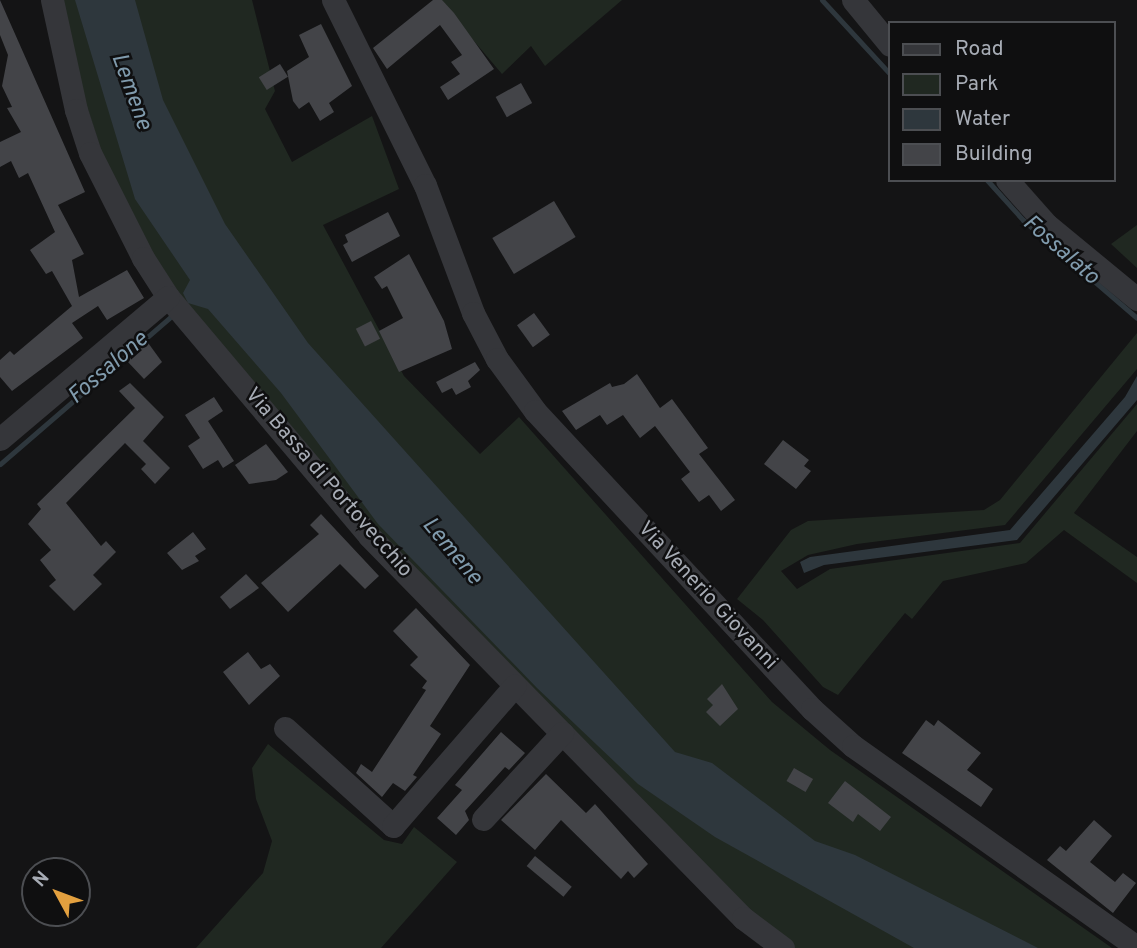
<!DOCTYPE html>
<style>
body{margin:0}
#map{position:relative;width:1137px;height:948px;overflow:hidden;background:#141415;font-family:Overpass,sans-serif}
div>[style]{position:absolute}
.green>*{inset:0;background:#202821}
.water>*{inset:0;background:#2e373d}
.stream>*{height:5px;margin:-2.5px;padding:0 2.5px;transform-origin:2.5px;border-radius:2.5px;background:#2e373d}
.building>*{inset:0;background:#434448;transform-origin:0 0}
.minor>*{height:23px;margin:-11.5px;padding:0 11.5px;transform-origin:11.5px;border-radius:11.5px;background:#35363a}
span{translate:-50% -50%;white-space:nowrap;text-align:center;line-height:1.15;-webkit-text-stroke:5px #0f0f10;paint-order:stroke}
.street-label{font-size:21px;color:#a7acb5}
.water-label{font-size:23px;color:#809bad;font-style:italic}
.legend{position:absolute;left:888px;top:21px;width:228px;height:161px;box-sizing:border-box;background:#0f0f10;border:2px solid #4c4e52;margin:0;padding:9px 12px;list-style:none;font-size:21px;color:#a7acb5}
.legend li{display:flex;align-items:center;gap:14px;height:35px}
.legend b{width:35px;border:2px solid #4c4e52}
.north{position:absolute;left:21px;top:857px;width:70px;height:70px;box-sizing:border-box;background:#0f0f10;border:2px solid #4c4e52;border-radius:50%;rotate:311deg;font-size:19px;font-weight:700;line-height:28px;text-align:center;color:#a7acb5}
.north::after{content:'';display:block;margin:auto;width:24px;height:32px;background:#e3a03f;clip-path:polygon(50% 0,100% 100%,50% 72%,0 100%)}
</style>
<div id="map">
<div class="green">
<div style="clip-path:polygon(59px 0,252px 0,275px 91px,265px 109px,292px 162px,372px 116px,399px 189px,323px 225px,404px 376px,480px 454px,519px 417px,772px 702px,830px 750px,1112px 948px,793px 948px,781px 940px,448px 613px,178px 297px,141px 241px,102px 154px,69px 50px)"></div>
<div style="clip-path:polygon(439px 0,622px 0,545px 66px,531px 46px,502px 74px)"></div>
<div style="clip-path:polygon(1137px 225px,1137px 268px,1111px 244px)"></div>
<div style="clip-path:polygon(1137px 333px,1137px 369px,1005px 525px,857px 544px,808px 555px,781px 571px,797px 589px,830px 569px,1020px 543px,1137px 404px,1137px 431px,1074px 513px,1137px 557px,1137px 583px,1064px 530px,1026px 563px,943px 581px,912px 619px,905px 613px,838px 695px,823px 687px,763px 620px,737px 599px,791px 530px,808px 521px,984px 510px,1000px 500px)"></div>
<div style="clip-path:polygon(268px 744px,384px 840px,402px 844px,414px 827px,457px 862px,381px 948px,196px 948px,263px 873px,272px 841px,256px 799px,252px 768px)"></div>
</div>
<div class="water">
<div style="clip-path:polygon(75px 0,135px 0,163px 100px,225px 224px,308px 343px,675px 752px,712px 763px,815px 841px,855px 855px,1038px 948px,914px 948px,715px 837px,638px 784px,537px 688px,378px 524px,281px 393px,208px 309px,188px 303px,183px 293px,190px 280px,135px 199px)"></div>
<div style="clip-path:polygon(1137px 376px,1137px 400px,1017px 540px,824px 565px,804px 573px,800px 562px,810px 557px,1010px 530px,1125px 397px)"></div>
</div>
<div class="stream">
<div style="left:822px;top:0;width:100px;rotate:47.4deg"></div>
<div style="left:987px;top:180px;width:54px;rotate:48deg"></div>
<div style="left:1023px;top:220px;width:150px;rotate:40.7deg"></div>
<div style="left:0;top:464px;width:231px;rotate:-40.8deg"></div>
</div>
<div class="building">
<div style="clip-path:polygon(0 0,85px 192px,58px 205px,84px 254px,72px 260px,79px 297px,127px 270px,144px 298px,107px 320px,98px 306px,72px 323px,83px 338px,12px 391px,0 377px,0 360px,10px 351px,14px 355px,72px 306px,52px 271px,46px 274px,30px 250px,55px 232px,28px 173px,19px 178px,11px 161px,0 167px,0 142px,21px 132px,7px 108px,12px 107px,2px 86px,8px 55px,0 35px)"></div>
<div style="clip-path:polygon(433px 0,442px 0,454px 13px,494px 69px,448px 100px,440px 87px,460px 74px,451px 62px,462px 55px,440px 25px,387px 69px,373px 48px)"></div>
<div style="clip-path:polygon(321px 24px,352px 86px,329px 103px,334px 112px,320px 121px,309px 102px,299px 109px,293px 101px,287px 71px,309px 57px,299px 35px)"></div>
<div style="left:280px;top:64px;width:15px;height:25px;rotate:58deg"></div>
<div style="left:521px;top:83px;width:23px;height:29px;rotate:61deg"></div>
<div style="left:554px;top:201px;width:42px;height:72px;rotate:59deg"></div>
<div style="clip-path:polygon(388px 212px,400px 236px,352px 262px,343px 245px,348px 242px,345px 235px)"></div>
<div style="clip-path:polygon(409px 254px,444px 321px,452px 349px,399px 372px,379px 331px,403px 318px,387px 286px,382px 289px,374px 277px)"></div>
<div style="left:534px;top:313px;width:27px;height:21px;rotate:54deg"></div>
<div style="left:371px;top:321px;width:20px;height:17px;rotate:63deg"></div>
<div style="clip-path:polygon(146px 340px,162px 362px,144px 379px,127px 361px)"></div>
<div style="clip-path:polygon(475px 362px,480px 370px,468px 381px,471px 387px,456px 395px,452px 388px,442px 393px,436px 382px)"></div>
<div style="clip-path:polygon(637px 374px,660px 408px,672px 399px,708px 448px,699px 454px,735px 500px,721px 511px,709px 495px,699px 502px,681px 479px,690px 472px,655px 426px,640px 438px,623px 415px,607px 425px,600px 415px,576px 430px,562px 411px,610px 383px,612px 387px,624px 384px)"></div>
<div style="clip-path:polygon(130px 383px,164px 417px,143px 441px,170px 468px,155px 484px,141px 469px,146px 464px,125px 443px,66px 503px,101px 546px,106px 541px,116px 552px,93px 575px,102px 584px,74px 611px,49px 586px,56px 580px,40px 560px,51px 550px,28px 524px,41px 509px,37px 504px,135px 408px,119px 391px)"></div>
<div style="clip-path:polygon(214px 397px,223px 411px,208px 421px,234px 461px,223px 468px,218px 460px,203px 469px,188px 446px,200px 438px,185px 415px)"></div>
<div style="clip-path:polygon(783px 440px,809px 460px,804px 466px,811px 471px,796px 489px,764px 464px)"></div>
<div style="clip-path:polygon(266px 444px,288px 472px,276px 480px,249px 484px,235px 465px)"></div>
<div style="clip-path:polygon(321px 514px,379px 576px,365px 589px,340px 564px,288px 612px,261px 583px,319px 534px,310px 525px)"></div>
<div style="clip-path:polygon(193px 532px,206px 549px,195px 556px,199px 561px,182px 570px,167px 553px)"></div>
<div style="clip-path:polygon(246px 574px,259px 588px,230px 609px,220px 597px)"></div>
<div style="clip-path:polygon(416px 608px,470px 665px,430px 726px,441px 734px,413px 775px,417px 777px,405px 791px,393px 783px,382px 797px,356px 773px,361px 764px,372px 772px,426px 690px,422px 688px,427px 681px,410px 665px,418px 657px,393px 631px)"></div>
<div style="clip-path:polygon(248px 652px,261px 669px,270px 664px,280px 676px,249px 705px,223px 672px)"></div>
<div style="clip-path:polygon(722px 684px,738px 709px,720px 726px,706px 712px,713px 705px,707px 699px)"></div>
<div style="clip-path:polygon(926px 720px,934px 726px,938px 720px,981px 753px,967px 770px,993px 789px,981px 807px,902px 753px)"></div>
<div style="clip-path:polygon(501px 732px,525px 753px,509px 770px,505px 767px,465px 811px,469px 820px,456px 835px,437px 818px,462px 790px,455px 785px)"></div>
<div style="left:794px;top:768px;width:22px;height:15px;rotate:30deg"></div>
<div style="clip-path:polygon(546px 774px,586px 813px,595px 804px,648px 864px,634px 878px,628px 871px,621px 879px,561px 820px,535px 850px,501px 820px)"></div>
<div style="clip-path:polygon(845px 781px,891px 817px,880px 831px,858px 814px,853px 822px,828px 803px)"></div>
<div style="clip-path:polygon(1094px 820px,1112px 836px,1090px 862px,1115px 882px,1123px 873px,1136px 883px,1113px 913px,1047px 860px,1060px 846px,1066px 851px)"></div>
<div style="left:535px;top:856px;width:48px;height:13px;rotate:40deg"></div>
</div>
<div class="minor">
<div style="left:52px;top:0;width:113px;rotate:77.7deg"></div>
<div style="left:76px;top:110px;width:45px;rotate:72deg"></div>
<div style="left:90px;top:153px;width:118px;rotate:63.2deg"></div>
<div style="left:143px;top:258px;width:46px;rotate:57.3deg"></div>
<div style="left:168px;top:297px;width:312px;rotate:49.9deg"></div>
<div style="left:369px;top:536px;width:535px;rotate:45.61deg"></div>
<div style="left:743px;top:918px;width:50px;rotate:36.9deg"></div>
<div style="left:333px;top:0;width:207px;rotate:63.6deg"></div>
<div style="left:425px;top:185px;width:137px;rotate:69.4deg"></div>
<div style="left:473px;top:313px;width:52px;rotate:62.4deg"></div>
<div style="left:497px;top:359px;width:64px;rotate:53.8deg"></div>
<div style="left:535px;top:411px;width:407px;rotate:47.1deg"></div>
<div style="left:812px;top:709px;width:55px;rotate:42.1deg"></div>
<div style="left:853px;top:746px;width:348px;rotate:35.3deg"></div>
<div style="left:853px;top:0;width:58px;rotate:50.6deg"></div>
<div style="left:1007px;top:180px;width:60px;rotate:48.4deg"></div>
<div style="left:1047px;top:225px;width:117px;rotate:39.4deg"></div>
<div style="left:0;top:439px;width:220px;rotate:-40.2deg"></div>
<div style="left:285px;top:728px;width:146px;rotate:42.2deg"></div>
<div style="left:393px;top:826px;width:186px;rotate:-49.1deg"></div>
<div style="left:483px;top:819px;width:117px;rotate:-47.4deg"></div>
</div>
<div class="street-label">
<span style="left:328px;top:483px;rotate:49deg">Via Bassa di Portovecchio</span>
<span style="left:707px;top:596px;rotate:47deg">Via Venerio Giovanni</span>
</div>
<div class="water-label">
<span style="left:130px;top:92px;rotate:70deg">Lemene</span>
<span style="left:1060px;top:251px;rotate:41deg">Fossalato</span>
<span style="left:109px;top:369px;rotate:-41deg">Fossalone</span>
<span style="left:451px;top:552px;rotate:50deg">Lemene</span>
</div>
<ul class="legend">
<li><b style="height:9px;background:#35363a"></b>Road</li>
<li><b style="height:19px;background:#202821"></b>Park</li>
<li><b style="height:19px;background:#2e373d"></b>Water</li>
<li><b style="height:19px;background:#434448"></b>Building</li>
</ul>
<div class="north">N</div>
</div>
